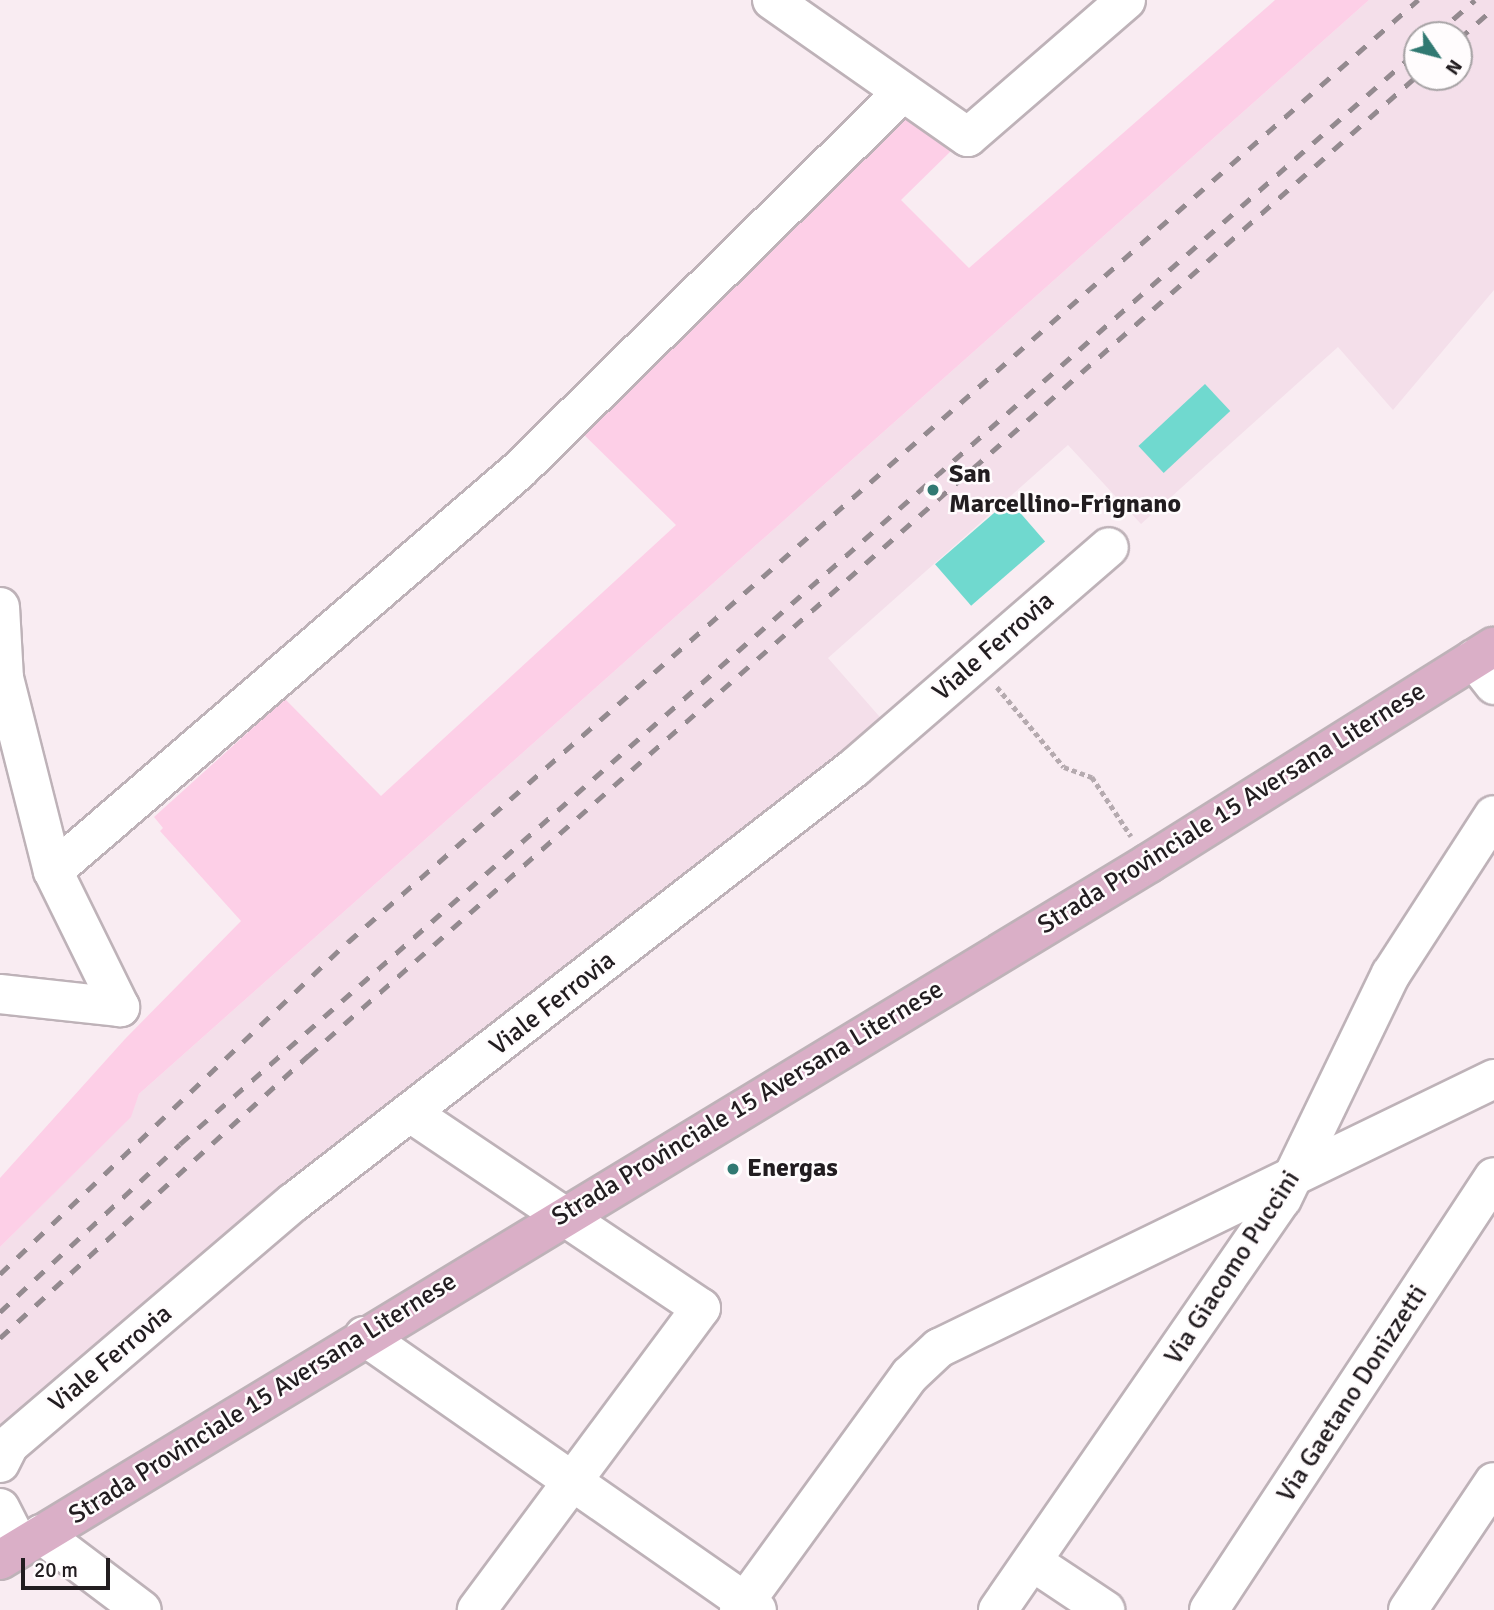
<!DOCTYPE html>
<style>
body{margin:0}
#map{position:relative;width:1494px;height:1610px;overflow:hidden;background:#f9ecf2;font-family:Signika,sans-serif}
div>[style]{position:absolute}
.built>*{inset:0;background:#f4dfea}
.green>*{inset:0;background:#fdcfe7}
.building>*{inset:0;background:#70d9cf;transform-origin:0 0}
.path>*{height:4.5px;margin-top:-2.25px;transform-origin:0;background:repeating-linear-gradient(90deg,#b5aaaf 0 5px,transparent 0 8.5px)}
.roads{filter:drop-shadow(2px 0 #beb2b8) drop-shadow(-2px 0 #beb2b8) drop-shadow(0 2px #beb2b8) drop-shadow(0 -2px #beb2b8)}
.minor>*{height:38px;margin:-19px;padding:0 19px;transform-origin:19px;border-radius:19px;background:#fff}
.major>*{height:38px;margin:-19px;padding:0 19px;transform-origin:19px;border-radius:19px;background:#daafc7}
.rail>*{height:5px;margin-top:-2.5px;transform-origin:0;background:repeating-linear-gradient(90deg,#938a8f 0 12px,transparent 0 24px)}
.dots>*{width:19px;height:19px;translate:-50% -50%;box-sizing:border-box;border:4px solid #fffcfd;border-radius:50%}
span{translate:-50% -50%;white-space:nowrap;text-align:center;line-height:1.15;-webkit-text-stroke:5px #fffcfd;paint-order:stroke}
.poi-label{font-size:26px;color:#221d20;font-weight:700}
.left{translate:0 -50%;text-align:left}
.street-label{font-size:26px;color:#221d20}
.north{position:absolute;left:1403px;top:21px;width:70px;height:70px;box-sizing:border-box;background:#fffcfd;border:2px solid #a7a3a5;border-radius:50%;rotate:125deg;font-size:19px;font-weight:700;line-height:28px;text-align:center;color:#221d20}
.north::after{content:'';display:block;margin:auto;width:24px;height:32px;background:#317972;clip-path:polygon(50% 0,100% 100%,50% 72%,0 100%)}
.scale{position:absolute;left:21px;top:1558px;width:89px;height:32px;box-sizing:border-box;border:4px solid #221d20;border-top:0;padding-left:9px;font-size:21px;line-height:24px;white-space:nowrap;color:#221d20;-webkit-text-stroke:5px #fffcfd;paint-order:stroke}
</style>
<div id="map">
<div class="built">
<div style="clip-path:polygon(evenodd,1369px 0,1494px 0,1494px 290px,1393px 410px,1338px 347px,1141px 524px,1068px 445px,828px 658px,886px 724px,0 1433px,0 1247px,130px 1117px,139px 1094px,1369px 0,1417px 35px,1459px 35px,1459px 77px,1417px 77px,1417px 35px)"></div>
</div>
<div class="green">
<div style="clip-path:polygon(1275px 0,1369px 0,139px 1094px,131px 1117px,0 1247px,0 1178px,125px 1039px,241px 921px,160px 831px,163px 828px,154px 817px,285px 699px,381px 796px,676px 525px,575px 426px,897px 110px,954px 148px,901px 200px,969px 268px)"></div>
</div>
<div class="building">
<div style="left:1205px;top:384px;width:37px;height:91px;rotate:47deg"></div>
<div style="left:1009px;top:500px;width:55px;height:98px;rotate:49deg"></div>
</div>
<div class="path">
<div style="left:997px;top:687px;width:104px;rotate:50.1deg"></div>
<div style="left:1064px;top:767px;width:30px;rotate:20deg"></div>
<div style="left:1092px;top:777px;width:71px;rotate:56.5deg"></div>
</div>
<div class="roads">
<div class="minor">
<div style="left:772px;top:0;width:239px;rotate:35deg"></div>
<div style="left:968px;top:137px;width:209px;rotate:-40.9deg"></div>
<div style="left:0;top:607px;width:71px;rotate:86.8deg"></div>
<div style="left:4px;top:678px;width:199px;rotate:75.8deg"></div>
<div style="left:53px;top:871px;width:152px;rotate:63.8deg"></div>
<div style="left:1474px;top:659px;width:33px;rotate:52deg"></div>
<div style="left:53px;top:871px;width:615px;rotate:-40.71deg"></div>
<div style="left:519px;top:470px;width:537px;rotate:-44.55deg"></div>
<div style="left:0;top:994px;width:121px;rotate:6.2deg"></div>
<div style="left:412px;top:1114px;width:348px;rotate:33.9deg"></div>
<div style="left:701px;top:1308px;width:376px;rotate:126.6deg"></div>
<div style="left:364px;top:1336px;width:479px;rotate:34.9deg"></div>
<div style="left:0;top:1463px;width:20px;rotate:-63deg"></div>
<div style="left:9px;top:1445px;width:375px;rotate:-40.5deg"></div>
<div style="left:294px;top:1202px;width:708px;rotate:-37.78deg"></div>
<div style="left:854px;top:768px;width:337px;rotate:-40.9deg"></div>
<div style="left:0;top:1508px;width:44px;rotate:62.9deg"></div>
<div style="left:41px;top:1534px;width:126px;rotate:37deg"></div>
<div style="left:1033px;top:1562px;width:87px;rotate:33.7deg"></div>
<div style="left:739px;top:1610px;width:291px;rotate:-54deg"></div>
<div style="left:910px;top:1375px;width:40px;rotate:-43deg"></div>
<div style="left:939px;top:1348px;width:617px;rotate:-25.86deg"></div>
<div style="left:998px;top:1610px;width:500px;rotate:-55.4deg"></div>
<div style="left:1282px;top:1199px;width:250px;rotate:-64.2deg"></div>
<div style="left:1391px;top:974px;width:189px;rotate:-57.1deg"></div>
<div style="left:1209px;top:1610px;width:518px;rotate:-56.65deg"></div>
<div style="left:1408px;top:1610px;width:154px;rotate:-56.1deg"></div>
</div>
<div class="major">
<div style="left:0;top:1560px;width:1344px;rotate:-31.24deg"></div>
<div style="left:1149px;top:863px;width:407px;rotate:-32.1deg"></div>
</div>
</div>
<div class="rail">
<div style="left:1435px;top:35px;width:53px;rotate:-41.2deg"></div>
<div style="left:1459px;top:39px;width:47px;rotate:-41.5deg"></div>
<div style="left:0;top:1274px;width:481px;rotate:-43.7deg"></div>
<div style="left:348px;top:942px;width:1426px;rotate:-41.36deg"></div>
<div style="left:0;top:1312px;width:246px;rotate:-43deg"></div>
<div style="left:180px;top:1144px;width:1651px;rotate:-41.46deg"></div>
<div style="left:0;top:1338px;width:418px;rotate:-42.5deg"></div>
<div style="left:308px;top:1056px;width:1480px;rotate:-41.47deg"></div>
</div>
<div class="dots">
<div style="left:933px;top:490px;background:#317972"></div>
<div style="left:733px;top:1169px;background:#317972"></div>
</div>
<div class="poi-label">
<span class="left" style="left:949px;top:490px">San<br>Marcellino-Frignano</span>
<span class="left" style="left:747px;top:1169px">Energas</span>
</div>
<div class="street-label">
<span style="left:994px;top:647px;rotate:-41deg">Viale Ferrovia</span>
<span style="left:1232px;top:809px;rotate:-32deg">Strada Provinciale 15 Aversana Liternese</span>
<span style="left:553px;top:1004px;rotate:-38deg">Viale Ferrovia</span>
<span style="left:748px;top:1104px;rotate:-31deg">Strada Provinciale 15 Aversana Liternese</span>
<span style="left:1233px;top:1268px;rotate:-57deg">Via Giacomo Puccini</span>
<span style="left:111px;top:1359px;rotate:-40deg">Viale Ferrovia</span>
<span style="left:1353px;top:1394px;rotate:-57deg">Via Gaetano Donizzetti</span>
<span style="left:263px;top:1399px;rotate:-32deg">Strada Provinciale 15 Aversana Liternese</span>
</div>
<div class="north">N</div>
<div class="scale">20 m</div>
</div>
